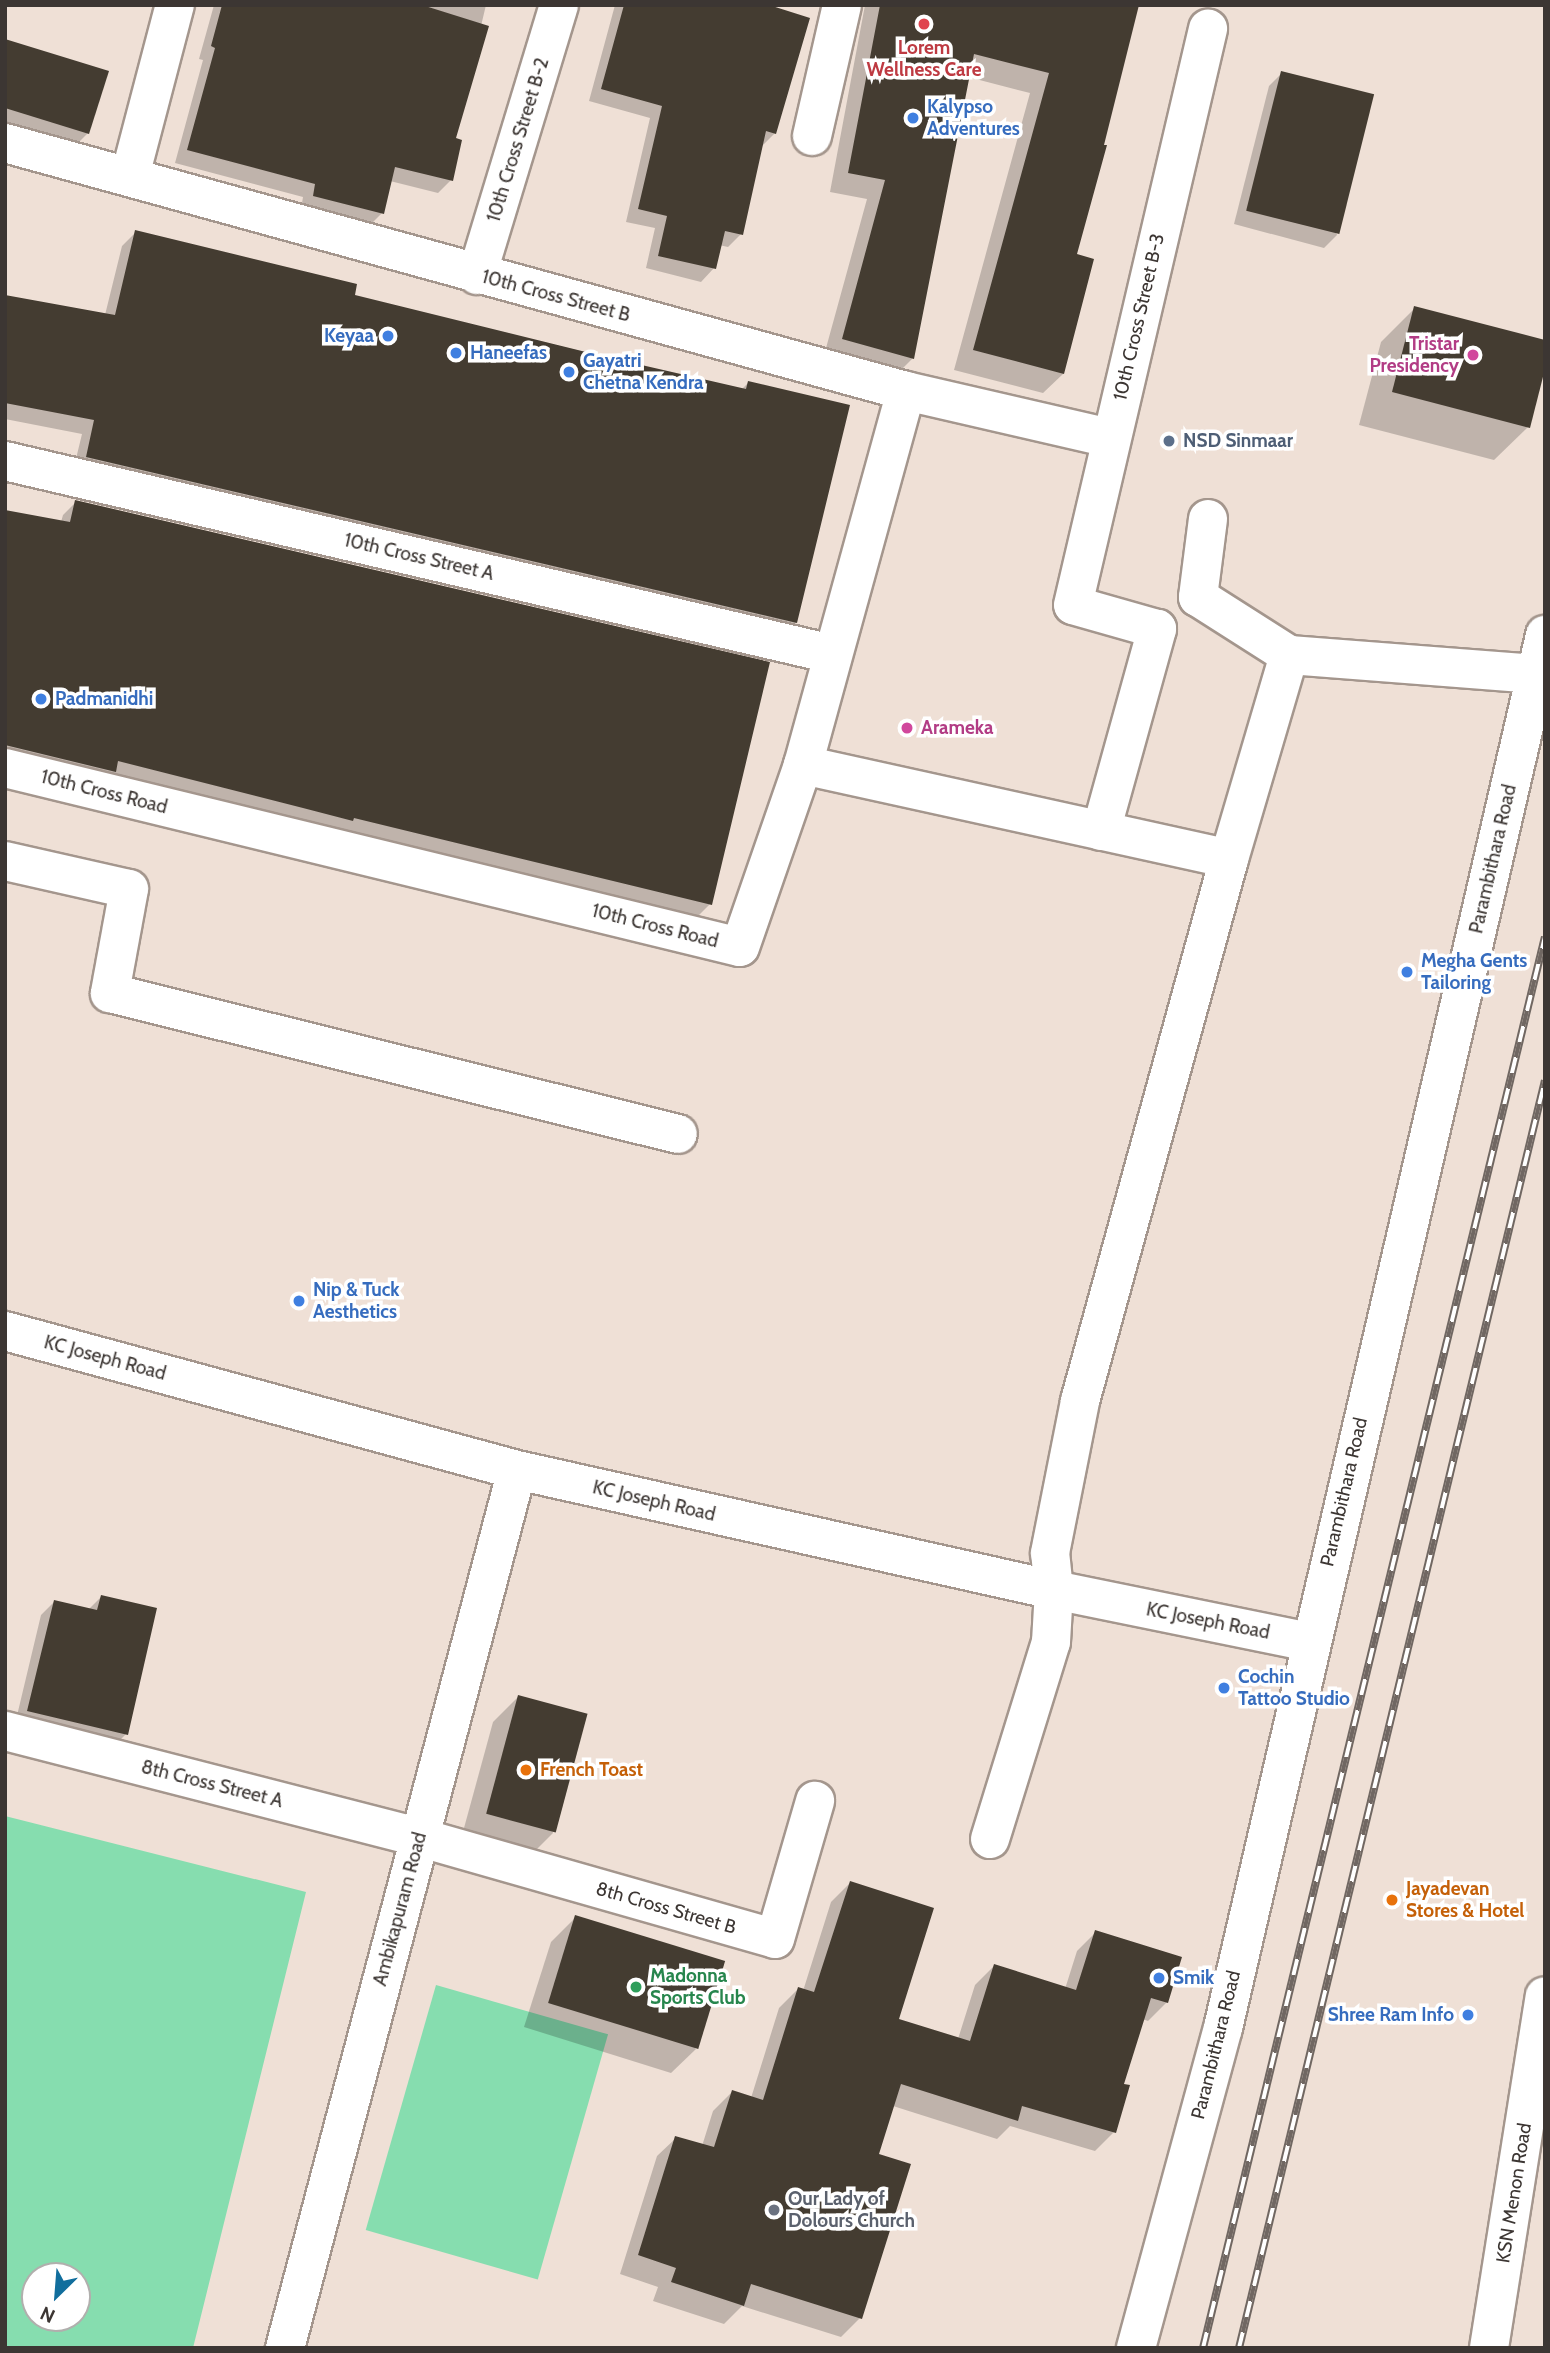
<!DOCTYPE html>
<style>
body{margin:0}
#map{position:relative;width:1550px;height:2353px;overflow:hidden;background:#efe0d6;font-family:Cabin,sans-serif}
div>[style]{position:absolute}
.green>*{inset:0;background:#86ddaf;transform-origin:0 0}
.shadow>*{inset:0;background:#0003}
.building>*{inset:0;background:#443c31;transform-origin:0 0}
.roads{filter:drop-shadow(2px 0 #a4968d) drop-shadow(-2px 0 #a4968d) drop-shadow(0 2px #a4968d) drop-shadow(0 -2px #a4968d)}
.minor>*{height:38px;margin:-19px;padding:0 19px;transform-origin:19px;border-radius:19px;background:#fff}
.rail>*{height:8px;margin-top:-4px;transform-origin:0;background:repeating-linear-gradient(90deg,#fff 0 16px,#706762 0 32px);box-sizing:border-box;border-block:2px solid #706762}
.dots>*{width:19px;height:19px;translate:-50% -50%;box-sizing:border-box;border:4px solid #fff;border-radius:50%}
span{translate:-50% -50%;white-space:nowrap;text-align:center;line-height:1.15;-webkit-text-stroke:7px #fff;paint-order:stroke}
.health-label{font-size:19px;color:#be3a42;font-weight:700}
.shop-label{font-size:19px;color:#366cbe;font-weight:700}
.left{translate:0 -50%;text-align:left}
.right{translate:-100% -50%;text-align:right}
.street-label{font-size:19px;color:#3c3633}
.hotel-label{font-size:19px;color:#b23c85;font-weight:700}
.service-label{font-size:19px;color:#4e5e75;font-weight:700}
.food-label{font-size:19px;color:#c56008;font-weight:700}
.leisure-label{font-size:19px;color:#27864d;font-weight:700}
.worship-label{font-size:19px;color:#5b616d;font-weight:700}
.frame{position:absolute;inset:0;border:7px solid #3c3633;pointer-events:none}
.north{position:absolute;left:21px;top:2262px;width:70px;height:70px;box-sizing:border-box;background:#fff;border:2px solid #b1afad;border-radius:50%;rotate:205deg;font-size:19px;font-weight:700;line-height:28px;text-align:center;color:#3c3633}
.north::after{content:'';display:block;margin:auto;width:24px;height:32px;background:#116e9d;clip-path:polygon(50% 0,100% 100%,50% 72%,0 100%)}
</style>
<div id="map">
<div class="green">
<div style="clip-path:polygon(evenodd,5px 1816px,306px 1892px,193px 2348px,5px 2348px,5px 1816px,35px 2276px,77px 2276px,77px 2318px,35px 2318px,35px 2276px)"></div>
<div style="left:436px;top:1985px;width:179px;height:255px;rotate:16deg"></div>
</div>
<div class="shadow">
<div style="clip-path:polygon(214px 5px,486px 5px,454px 139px,451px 180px,438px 193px,390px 181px,382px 213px,369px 226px,301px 209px,303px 197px,175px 163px,203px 60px,199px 59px)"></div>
<div style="clip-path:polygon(615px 5px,763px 5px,775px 133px,761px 147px,741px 234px,728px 247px,719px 245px,714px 268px,701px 282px,646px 268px,655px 228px,626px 222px,650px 118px,589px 101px)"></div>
<div style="clip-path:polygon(865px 5px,1138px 5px,1075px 256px,1063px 374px,1043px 393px,954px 370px,1030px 93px,968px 77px,913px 358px,893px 378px,823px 359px,867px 199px,830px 192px)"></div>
<div style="clip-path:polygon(5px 41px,88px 133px,72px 149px,5px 129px)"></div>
<div style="clip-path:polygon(1282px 73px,1337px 235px,1324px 248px,1234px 224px,1269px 86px)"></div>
<div style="clip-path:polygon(136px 232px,353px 296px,741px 390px,748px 383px,796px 623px,782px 636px,73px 471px,82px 434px,5px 419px,5px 296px,105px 315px,122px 246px)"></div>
<div style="clip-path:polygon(1415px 308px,1528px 427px,1494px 460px,1359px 425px,1381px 342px)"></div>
<div style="clip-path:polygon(76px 502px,710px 904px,697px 917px,341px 830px,5px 761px,5px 513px,61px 522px,63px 515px)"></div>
<div style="clip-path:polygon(101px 1597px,126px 1734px,113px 1747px,15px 1724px,41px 1615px,54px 1602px,88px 1610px)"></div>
<div style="clip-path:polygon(518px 1697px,553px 1833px,528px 1858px,461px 1839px,493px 1722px)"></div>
<div style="clip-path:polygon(850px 1883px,896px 2020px,958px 2039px,975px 1985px,994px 1966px,1065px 1989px,1077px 1951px,1096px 1932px,1167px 2002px,1148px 2021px,1142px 2019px,1122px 2085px,1114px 2132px,1095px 2151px,1010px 2126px,997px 2139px,893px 2106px,877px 2155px,860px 2318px,841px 2337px,742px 2306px,724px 2324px,653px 2301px,658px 2287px,620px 2274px,657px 2156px,676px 2138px,702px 2146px,713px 2111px,732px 2092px,751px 2098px,779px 2008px,798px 1989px,803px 1991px,831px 1902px)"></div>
<div style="clip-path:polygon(576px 1917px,696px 2049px,671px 2073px,524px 2027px,551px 1942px)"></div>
</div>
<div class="building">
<div style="clip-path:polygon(222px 5px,422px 5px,489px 26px,456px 138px,462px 140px,453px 181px,395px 167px,384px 214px,313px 196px,315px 184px,187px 150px,215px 48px,211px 46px)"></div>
<div style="clip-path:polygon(624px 5px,769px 5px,810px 18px,776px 134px,766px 131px,743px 235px,725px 231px,716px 269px,658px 256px,667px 216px,638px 209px,662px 106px,601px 89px)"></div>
<div style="clip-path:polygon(880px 5px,1139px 5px,1104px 145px,1107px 145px,1077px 254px,1094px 259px,1064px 374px,973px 350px,1049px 73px,974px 54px,914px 359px,842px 339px,885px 180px,848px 173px)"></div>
<div style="clip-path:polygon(5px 39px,109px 71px,89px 134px,5px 108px)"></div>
<div style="left:1281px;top:71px;width:96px;height:144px;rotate:14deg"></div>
<div style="clip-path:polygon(135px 230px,357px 284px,355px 295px,598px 355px,746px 389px,748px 381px,850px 405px,797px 623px,86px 457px,94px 420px,5px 403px,5px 295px,115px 315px)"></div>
<div style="clip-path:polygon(1414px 306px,1545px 340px,1545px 369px,1530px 428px,1392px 392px)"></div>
<div style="clip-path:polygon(75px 500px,770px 662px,712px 905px,354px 818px,353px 821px,303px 808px,118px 761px,116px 772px,5px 745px,5px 510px,70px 522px)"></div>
<div style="clip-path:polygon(101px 1595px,157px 1608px,128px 1735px,27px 1711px,54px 1600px,97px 1610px)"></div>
<div style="left:518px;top:1695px;width:72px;height:123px;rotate:15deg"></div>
<div style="clip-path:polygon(850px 1881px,934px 1908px,899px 2019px,970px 2041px,994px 1964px,1076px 1990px,1095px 1930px,1182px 1957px,1168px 2003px,1151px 1998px,1124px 2084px,1130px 2085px,1116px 2133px,1022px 2106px,1018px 2121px,901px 2084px,879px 2154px,911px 2164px,862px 2319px,751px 2284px,744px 2306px,671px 2282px,676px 2268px,638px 2255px,675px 2136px,714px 2147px,732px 2090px,763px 2100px,798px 1987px,814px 1992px)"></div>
<div style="left:575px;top:1915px;width:157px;height:92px;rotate:17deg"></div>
</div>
<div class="roads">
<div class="minor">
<div style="left:812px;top:136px;width:134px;rotate:-77.1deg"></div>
<div style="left:5px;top:143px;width:935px;rotate:15.39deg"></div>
<div style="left:906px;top:391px;width:209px;rotate:13deg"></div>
<div style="left:130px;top:176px;width:177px;rotate:-75.3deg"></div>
<div style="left:477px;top:275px;width:282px;rotate:-73.1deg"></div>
<div style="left:5px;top:461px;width:849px;rotate:13.14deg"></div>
<div style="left:1208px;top:519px;width:79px;rotate:97.3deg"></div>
<div style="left:1198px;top:597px;width:108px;rotate:32.5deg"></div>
<div style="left:1289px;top:655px;width:248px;rotate:4.4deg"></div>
<div style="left:803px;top:765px;width:436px;rotate:12.4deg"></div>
<div style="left:5px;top:768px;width:756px;rotate:13.69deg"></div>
<div style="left:740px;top:947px;width:193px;rotate:-70.9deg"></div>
<div style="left:803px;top:765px;width:388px;rotate:-74.6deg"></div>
<div style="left:1101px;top:831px;width:210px;rotate:-74.5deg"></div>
<div style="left:1157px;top:629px;width:87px;rotate:-164.1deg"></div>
<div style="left:1073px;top:605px;width:592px;rotate:-76.81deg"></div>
<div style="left:5px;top:861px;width:127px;rotate:12.7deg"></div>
<div style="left:129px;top:889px;width:106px;rotate:100.4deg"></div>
<div style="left:110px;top:993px;width:585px;rotate:13.94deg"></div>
<div style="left:5px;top:1331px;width:531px;rotate:15.19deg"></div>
<div style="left:517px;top:1470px;width:550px;rotate:12.6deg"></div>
<div style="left:1054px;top:1590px;width:260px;rotate:11.5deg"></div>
<div style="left:5px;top:1731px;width:426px;rotate:14.4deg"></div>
<div style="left:418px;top:1837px;width:371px;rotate:15.9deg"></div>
<div style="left:775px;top:1939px;width:144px;rotate:-73.8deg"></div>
<div style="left:990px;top:1839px;width:206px;rotate:-72.8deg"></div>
<div style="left:1051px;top:1642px;width:52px;rotate:-86.7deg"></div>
<div style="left:1054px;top:1590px;width:37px;rotate:-96deg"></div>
<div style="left:1050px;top:1553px;width:155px;rotate:-78.8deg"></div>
<div style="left:1080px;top:1401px;width:562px;rotate:-74.63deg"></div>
<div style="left:1229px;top:859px;width:213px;rotate:-73.6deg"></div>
<div style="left:285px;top:2348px;width:908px;rotate:-75.2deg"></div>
<div style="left:1136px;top:2348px;width:332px;rotate:-74.8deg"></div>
<div style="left:1223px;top:2028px;width:1430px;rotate:-76.98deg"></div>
<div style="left:1489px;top:2348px;width:356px;rotate:-81deg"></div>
</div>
</div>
<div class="rail">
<div style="left:1203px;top:2348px;width:1452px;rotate:-76.38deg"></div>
<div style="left:1239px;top:2348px;width:1304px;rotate:-76.43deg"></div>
</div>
<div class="dots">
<div style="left:924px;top:24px;background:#e0444e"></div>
<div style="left:913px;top:118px;background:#3f7fe0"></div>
<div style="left:388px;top:336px;background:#3f7fe0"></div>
<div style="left:456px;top:353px;background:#3f7fe0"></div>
<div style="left:1473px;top:355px;background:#d1479c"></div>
<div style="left:569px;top:372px;background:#3f7fe0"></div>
<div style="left:1169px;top:441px;background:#5c6f8a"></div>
<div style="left:41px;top:699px;background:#3f7fe0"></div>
<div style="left:907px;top:728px;background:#d1479c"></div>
<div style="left:1407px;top:972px;background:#3f7fe0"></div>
<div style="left:299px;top:1301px;background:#3f7fe0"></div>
<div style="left:1224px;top:1688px;background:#3f7fe0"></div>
<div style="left:526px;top:1770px;background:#e8710a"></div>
<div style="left:1392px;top:1900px;background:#e8710a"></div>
<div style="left:1159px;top:1978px;background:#3f7fe0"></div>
<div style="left:636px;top:1987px;background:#2e9e5b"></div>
<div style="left:1468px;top:2015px;background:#3f7fe0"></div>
<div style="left:774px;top:2210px;background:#6b7280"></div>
</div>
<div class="health-label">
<span style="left:924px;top:59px">Lorem<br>Wellness Care</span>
</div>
<div class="shop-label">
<span class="left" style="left:927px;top:118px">Kalypso<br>Adventures</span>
<span class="right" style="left:374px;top:336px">Keyaa</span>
<span class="left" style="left:470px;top:353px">Haneefas</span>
<span class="left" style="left:583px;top:372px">Gayatri<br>Chetna Kendra</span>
<span class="left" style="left:55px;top:699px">Padmanidhi</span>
<span class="left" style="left:1421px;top:972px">Megha Gents<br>Tailoring</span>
<span class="left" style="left:313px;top:1301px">Nip &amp; Tuck<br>Aesthetics</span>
<span class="left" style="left:1238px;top:1688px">Cochin<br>Tattoo Studio</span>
<span class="left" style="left:1173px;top:1978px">Smik</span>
<span class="right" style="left:1454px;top:2015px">Shree Ram Info</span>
</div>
<div class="street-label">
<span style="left:518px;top:140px;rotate:-73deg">10th Cross Street B-2</span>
<span style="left:556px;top:296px;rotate:15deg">10th Cross Street B</span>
<span style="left:1139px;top:317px;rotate:-77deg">10th Cross Street B-3</span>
<span style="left:419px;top:557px;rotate:13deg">10th Cross Street A</span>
<span style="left:104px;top:792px;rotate:14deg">10th Cross Road</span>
<span style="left:1493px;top:859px;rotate:-77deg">Parambithara Road</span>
<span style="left:655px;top:926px;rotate:14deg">10th Cross Road</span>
<span style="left:105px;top:1358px;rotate:15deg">KC Joseph Road</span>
<span style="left:1344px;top:1492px;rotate:-77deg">Parambithara Road</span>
<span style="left:654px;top:1501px;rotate:13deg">KC Joseph Road</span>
<span style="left:1208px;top:1621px;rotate:11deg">KC Joseph Road</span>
<span style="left:212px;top:1784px;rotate:14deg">8th Cross Street A</span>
<span style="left:666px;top:1908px;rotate:16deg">8th Cross Street B</span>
<span style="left:400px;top:1909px;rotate:-75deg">Ambikapuram Road</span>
<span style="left:1216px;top:2045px;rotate:-76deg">Parambithara Road</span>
<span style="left:1514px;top:2193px;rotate:-81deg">KSN Menon Road</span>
</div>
<div class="hotel-label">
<span class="right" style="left:1459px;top:355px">Tristar<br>Presidency</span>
<span class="left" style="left:921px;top:728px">Arameka</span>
</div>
<div class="service-label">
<span class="left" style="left:1183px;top:441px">NSD Sinmaar</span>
</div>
<div class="food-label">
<span class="left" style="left:540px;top:1770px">French Toast</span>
<span class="left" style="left:1406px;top:1900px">Jayadevan<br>Stores &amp; Hotel</span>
</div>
<div class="leisure-label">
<span class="left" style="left:650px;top:1987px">Madonna<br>Sports Club</span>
</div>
<div class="worship-label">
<span class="left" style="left:788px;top:2210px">Our Lady of<br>Dolours Church</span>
</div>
<div class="frame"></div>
<div class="north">N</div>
</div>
